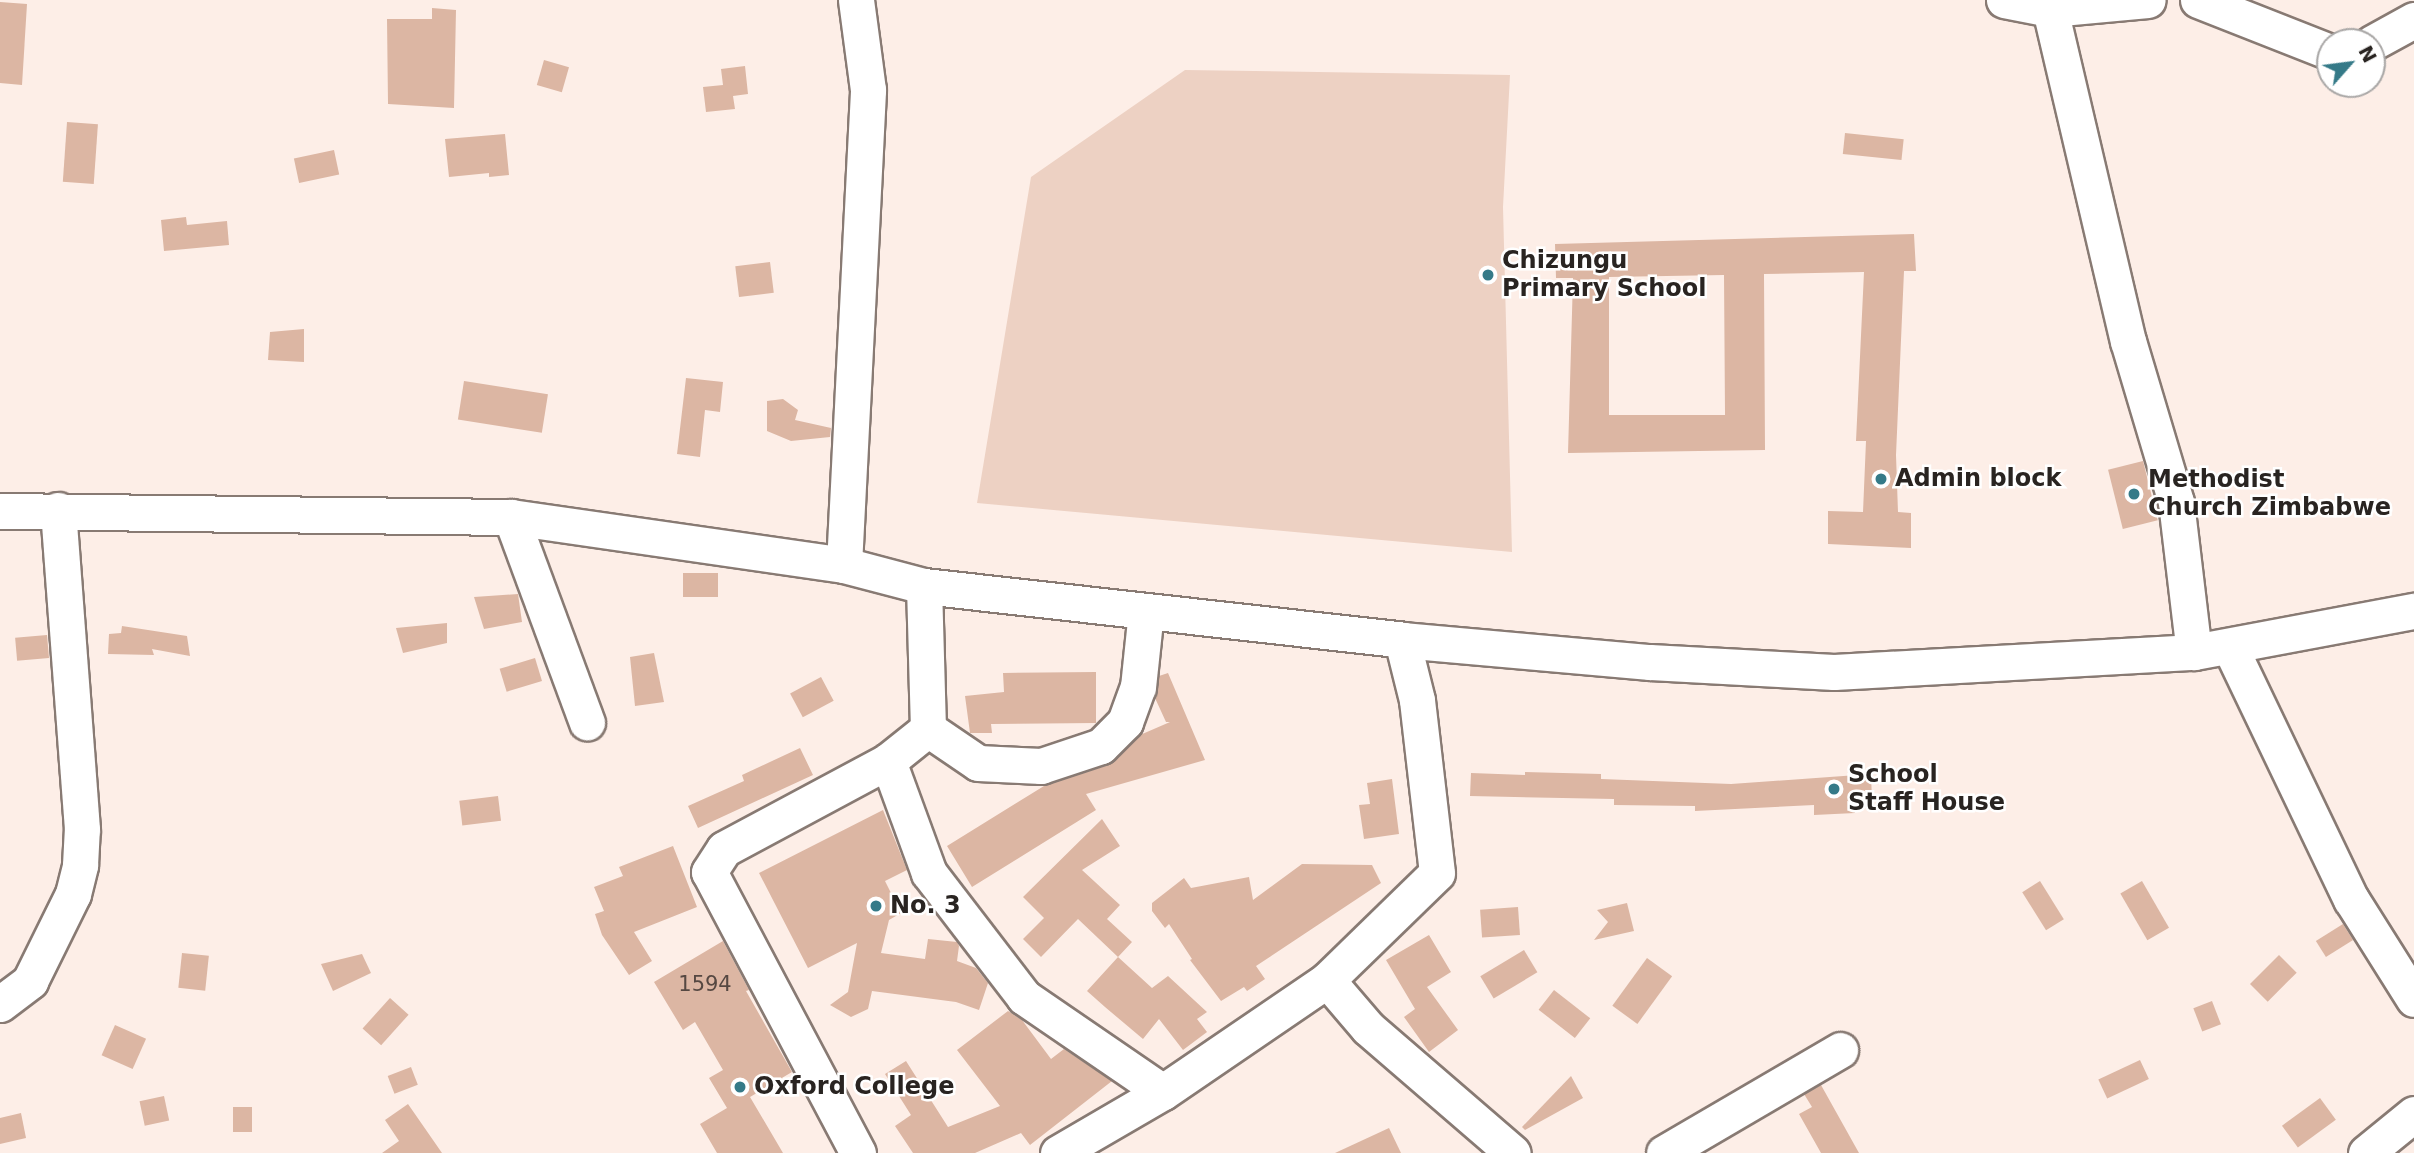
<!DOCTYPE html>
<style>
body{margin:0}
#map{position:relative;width:2414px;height:1153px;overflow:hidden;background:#fdeee7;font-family:"DejaVu Sans",sans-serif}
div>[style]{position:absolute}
.green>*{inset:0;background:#edd1c3}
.building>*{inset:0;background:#dcb6a3;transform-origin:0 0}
.roads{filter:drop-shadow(2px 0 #887a73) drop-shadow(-2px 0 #887a73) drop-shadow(0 2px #887a73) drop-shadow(0 -2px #887a73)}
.minor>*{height:35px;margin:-17.5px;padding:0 17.5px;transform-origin:17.5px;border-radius:17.5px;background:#fff}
.dots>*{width:19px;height:19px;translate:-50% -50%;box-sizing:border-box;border:4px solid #fff;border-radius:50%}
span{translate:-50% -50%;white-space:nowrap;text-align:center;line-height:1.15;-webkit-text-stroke:5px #fff;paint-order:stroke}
.number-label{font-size:21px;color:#564842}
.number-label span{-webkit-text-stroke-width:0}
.poi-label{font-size:24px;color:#292421;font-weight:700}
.left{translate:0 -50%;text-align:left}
.north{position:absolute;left:2316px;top:28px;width:70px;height:70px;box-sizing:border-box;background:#fff;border:2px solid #a9a7a6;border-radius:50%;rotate:62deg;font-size:19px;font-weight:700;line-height:28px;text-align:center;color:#292421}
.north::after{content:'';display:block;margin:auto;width:24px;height:32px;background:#357a88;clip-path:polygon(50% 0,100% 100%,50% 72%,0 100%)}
</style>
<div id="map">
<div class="green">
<div style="clip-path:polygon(1185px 70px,1510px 75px,1503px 207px,1512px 552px,977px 503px,1031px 177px)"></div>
</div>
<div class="building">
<div style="clip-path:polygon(0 2px,27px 4px,22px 85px,0 83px)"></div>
<div style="clip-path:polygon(432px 8px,456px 10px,454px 108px,388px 104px,387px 19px,432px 19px)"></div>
<div style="left:544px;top:60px;width:26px;height:26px;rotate:16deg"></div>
<div style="clip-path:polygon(745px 66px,748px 94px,733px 96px,735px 109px,706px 112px,703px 87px,723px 85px,721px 69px)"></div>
<div style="left:67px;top:122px;width:31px;height:60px;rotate:4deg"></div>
<div style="left:1845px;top:133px;width:59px;height:21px;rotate:6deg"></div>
<div style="clip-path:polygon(505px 134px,509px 175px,489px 177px,489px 173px,449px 177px,445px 139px)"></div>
<div style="left:334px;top:150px;width:25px;height:41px;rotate:78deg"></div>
<div style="clip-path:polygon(186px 217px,187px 225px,227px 221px,229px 245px,164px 251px,161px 220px)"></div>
<div style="clip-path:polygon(evenodd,1914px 234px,1916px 271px,1904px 271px,1896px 455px,1898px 512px,1911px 513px,1911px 548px,1828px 544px,1828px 511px,1863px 512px,1866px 441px,1856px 441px,1864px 272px,1764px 274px,1765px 450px,1568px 453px,1573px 278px,1556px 278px,1555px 244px,1914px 234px,1724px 275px,1725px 415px,1609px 415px,1609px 277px,1724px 275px)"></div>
<div style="left:770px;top:262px;width:31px;height:35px;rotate:83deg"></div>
<div style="clip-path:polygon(304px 329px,304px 362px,268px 360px,270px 332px)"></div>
<div style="clip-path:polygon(686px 378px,723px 382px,720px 412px,705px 410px,700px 457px,677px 454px)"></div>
<div style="left:464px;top:381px;width:85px;height:39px;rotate:9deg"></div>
<div style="clip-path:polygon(783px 399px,798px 410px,795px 420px,831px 428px,830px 437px,791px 441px,767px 431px,767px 401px)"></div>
<div style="left:2143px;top:461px;width:61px;height:36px;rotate:76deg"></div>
<div style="left:683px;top:573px;width:35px;height:24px"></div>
<div style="clip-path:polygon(518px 594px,522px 622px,484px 629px,474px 597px)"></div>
<div style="clip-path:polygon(447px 623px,447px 643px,403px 653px,396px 628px)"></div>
<div style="clip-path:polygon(122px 626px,187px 636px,190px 656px,152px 649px,154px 655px,108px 654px,109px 634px,121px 633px)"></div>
<div style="left:47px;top:635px;width:23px;height:32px;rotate:85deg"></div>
<div style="clip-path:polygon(654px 653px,664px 702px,635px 706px,630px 657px)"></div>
<div style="left:535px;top:658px;width:24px;height:37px;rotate:73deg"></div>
<div style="clip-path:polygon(1096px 672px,1096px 723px,991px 724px,992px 733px,970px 733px,965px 696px,1004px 692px,1003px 673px)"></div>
<div style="clip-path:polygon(1168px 673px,1205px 760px,1086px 794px,1096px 810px,972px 887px,947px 846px,1044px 786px,1108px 765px,1140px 735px,1170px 722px,1166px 722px,1155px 698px,1159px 676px)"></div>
<div style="left:821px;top:677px;width:27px;height:35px;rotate:62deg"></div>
<div style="clip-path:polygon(800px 748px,813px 775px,698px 828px,688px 806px,744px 781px,742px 775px)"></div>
<div style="clip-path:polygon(1525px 772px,1601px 774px,1601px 779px,1731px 784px,1871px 774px,1872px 801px,1855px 802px,1855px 813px,1814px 815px,1814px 805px,1695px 811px,1695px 806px,1614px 805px,1614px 799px,1470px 796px,1471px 773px,1525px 775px)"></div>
<div style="clip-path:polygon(1392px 779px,1399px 834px,1364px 839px,1359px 805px,1370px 804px,1367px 783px)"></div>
<div style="left:498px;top:796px;width:25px;height:39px;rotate:83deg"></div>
<div style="clip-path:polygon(883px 810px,907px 870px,885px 881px,901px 913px,889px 920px,881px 953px,925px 959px,928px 939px,957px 942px,959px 946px,957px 961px,976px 968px,988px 983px,979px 1010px,956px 1002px,872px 991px,868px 1009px,851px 1017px,830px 1005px,848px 992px,857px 943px,808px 968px,759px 873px)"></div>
<div style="clip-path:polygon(1102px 819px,1120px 846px,1082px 870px,1120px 905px,1107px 919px,1132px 942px,1118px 957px,1078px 919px,1041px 957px,1023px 939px,1044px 918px,1023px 897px)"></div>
<div style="clip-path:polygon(673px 846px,697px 907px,634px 932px,652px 961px,629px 975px,602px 935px,595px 914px,604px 911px,594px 887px,623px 876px,619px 867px)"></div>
<div style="clip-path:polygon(1302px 864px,1372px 865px,1381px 883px,1256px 966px,1265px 979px,1247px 991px,1244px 987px,1221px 1001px,1190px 960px,1192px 959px,1169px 924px,1165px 928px,1152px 911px,1152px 903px,1184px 878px,1191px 888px,1249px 877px,1253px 900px)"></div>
<div style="left:2040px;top:881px;width:45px;height:21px;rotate:58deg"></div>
<div style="left:2142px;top:881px;width:54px;height:25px;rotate:60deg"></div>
<div style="clip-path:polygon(1627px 903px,1634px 931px,1594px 940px,1608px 922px,1597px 910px)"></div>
<div style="left:1518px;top:907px;width:28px;height:38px;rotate:86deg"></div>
<div style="left:2343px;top:924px;width:19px;height:32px;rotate:58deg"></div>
<div style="clip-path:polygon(1429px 935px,1451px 972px,1427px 987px,1458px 1030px,1429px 1052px,1404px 1017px,1415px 1009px,1386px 960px)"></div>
<div style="clip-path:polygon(723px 941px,749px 990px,746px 991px,792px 1072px,750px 1097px,783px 1153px,717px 1153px,700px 1124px,727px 1108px,709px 1078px,723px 1070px,695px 1022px,683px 1030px,654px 982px)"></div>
<div style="left:1524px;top:950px;width:26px;height:51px;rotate:59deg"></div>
<div style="left:182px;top:953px;width:27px;height:35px;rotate:6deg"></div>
<div style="clip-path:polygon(362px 954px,371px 973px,333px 991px,321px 964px)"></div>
<div style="left:2279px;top:955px;width:25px;height:41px;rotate:45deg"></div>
<div style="clip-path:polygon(1118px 957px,1152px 988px,1168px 976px,1207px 1012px,1197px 1019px,1207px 1032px,1183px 1050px,1159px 1019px,1143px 1039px,1105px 1007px,1087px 991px)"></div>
<div style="left:1647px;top:958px;width:31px;height:59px;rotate:36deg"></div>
<div style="left:1554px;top:990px;width:46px;height:25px;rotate:38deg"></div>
<div style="left:390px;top:998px;width:25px;height:41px;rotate:42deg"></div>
<div style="left:2212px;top:1001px;width:25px;height:20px;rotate:69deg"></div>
<div style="clip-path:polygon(1008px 1011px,1022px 1020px,1051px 1059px,1064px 1049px,1112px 1081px,1030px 1145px,1021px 1133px,975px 1153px,913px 1153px,895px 1126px,911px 1115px,885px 1074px,906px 1061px,948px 1127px,1000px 1106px,957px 1050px)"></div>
<div style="left:115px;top:1025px;width:34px;height:33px;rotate:24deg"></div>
<div style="left:2140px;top:1060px;width:21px;height:46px;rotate:65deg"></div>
<div style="left:411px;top:1067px;width:19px;height:25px;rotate:69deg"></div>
<div style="clip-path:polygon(1571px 1076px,1583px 1098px,1525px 1130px,1522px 1127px)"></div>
<div style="clip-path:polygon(1821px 1085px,1859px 1153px,1821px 1153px,1799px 1114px,1812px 1107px,1804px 1094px)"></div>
<div style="left:164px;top:1096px;width:25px;height:25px;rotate:78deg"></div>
<div style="left:2320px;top:1098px;width:27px;height:47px;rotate:54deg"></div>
<div style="clip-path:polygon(408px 1104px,442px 1153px,382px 1153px,399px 1141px,385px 1120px)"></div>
<div style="left:233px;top:1107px;width:19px;height:25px"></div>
<div style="clip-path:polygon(21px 1113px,26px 1138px,0 1144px,0 1118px)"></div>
<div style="clip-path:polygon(1389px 1128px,1401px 1153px,1335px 1153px)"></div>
</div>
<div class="roads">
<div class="minor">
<div style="left:2004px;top:0;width:47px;rotate:11.1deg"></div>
<div style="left:2050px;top:9px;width:98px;rotate:-5.2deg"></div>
<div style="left:2198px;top:0;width:142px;rotate:21.5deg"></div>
<div style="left:2050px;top:9px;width:341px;rotate:76.8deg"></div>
<div style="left:2128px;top:341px;width:168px;rotate:73.4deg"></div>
<div style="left:2176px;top:502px;width:151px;rotate:83.2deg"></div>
<div style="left:2372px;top:43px;width:48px;rotate:-28.7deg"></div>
<div style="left:0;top:511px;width:511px;rotate:0.67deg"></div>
<div style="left:511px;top:517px;width:336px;rotate:8.2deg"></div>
<div style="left:844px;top:565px;width:83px;rotate:14.7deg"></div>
<div style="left:924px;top:586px;width:481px;rotate:6.4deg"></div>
<div style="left:1402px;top:640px;width:249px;rotate:5.1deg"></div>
<div style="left:1650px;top:662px;width:184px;rotate:3.1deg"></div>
<div style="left:1834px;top:672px;width:361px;rotate:-3.2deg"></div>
<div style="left:2194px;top:652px;width:224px;rotate:-10.6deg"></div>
<div style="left:511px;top:517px;width:219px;rotate:69.7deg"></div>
<div style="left:844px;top:565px;width:476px;rotate:-87.1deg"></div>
<div style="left:868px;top:90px;width:91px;rotate:-97.6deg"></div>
<div style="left:2230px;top:647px;width:280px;rotate:64.4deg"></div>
<div style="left:2351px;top:899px;width:118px;rotate:57.8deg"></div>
<div style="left:928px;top:729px;width:60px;rotate:34.2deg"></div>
<div style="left:978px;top:763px;width:63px;rotate:2.7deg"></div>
<div style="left:1041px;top:766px;width:63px;rotate:-18.4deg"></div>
<div style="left:1101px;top:746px;width:34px;rotate:-45deg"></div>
<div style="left:1125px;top:722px;width:37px;rotate:-70deg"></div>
<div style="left:1138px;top:687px;width:76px;rotate:-84deg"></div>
<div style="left:888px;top:761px;width:119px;rotate:69.9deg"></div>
<div style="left:929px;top:873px;width:156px;rotate:52.5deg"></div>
<div style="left:1024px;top:997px;width:168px;rotate:34.4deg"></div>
<div style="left:1327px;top:980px;width:63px;rotate:49.5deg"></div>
<div style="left:1368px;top:1028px;width:191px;rotate:40.8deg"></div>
<div style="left:0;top:1004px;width:38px;rotate:-37deg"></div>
<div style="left:30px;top:981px;width:97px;rotate:-63.7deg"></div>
<div style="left:73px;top:894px;width:30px;rotate:-76deg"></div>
<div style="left:80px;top:865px;width:36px;rotate:-87deg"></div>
<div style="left:82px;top:829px;width:320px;rotate:-94.3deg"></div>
<div style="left:858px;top:1153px;width:318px;rotate:-117.9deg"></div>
<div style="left:709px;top:872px;width:27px;rotate:-57deg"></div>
<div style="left:724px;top:849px;width:186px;rotate:-28.2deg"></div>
<div style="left:888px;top:761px;width:51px;rotate:-38.7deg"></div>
<div style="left:928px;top:729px;width:143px;rotate:-91.6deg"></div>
<div style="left:1058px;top:1153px;width:121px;rotate:-30.2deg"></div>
<div style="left:1163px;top:1092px;width:199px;rotate:-34.3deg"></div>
<div style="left:1327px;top:980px;width:153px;rotate:-44.2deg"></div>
<div style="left:1437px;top:873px;width:174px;rotate:-96.6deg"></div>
<div style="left:1417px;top:700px;width:62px;rotate:-104deg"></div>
<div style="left:1664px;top:1153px;width:204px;rotate:-30.3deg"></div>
<div style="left:2366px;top:1153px;width:62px;rotate:-39.1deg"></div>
</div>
</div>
<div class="dots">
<div style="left:1488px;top:275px;background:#357a88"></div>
<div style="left:1881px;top:479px;background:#357a88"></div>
<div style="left:2134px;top:494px;background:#357a88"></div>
<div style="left:1834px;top:789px;background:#357a88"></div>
<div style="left:876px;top:906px;background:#357a88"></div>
<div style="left:740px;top:1087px;background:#357a88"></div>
</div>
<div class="number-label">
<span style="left:705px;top:984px">1594</span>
</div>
<div class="poi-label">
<span class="left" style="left:1502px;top:275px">Chizungu<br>Primary School</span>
<span class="left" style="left:1895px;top:479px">Admin block</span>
<span class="left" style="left:2148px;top:494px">Methodist<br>Church Zimbabwe</span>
<span class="left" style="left:1848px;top:789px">School<br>Staff House</span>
<span class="left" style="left:890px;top:906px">No. 3</span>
<span class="left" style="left:754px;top:1087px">Oxford College</span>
</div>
<div class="north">N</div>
</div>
